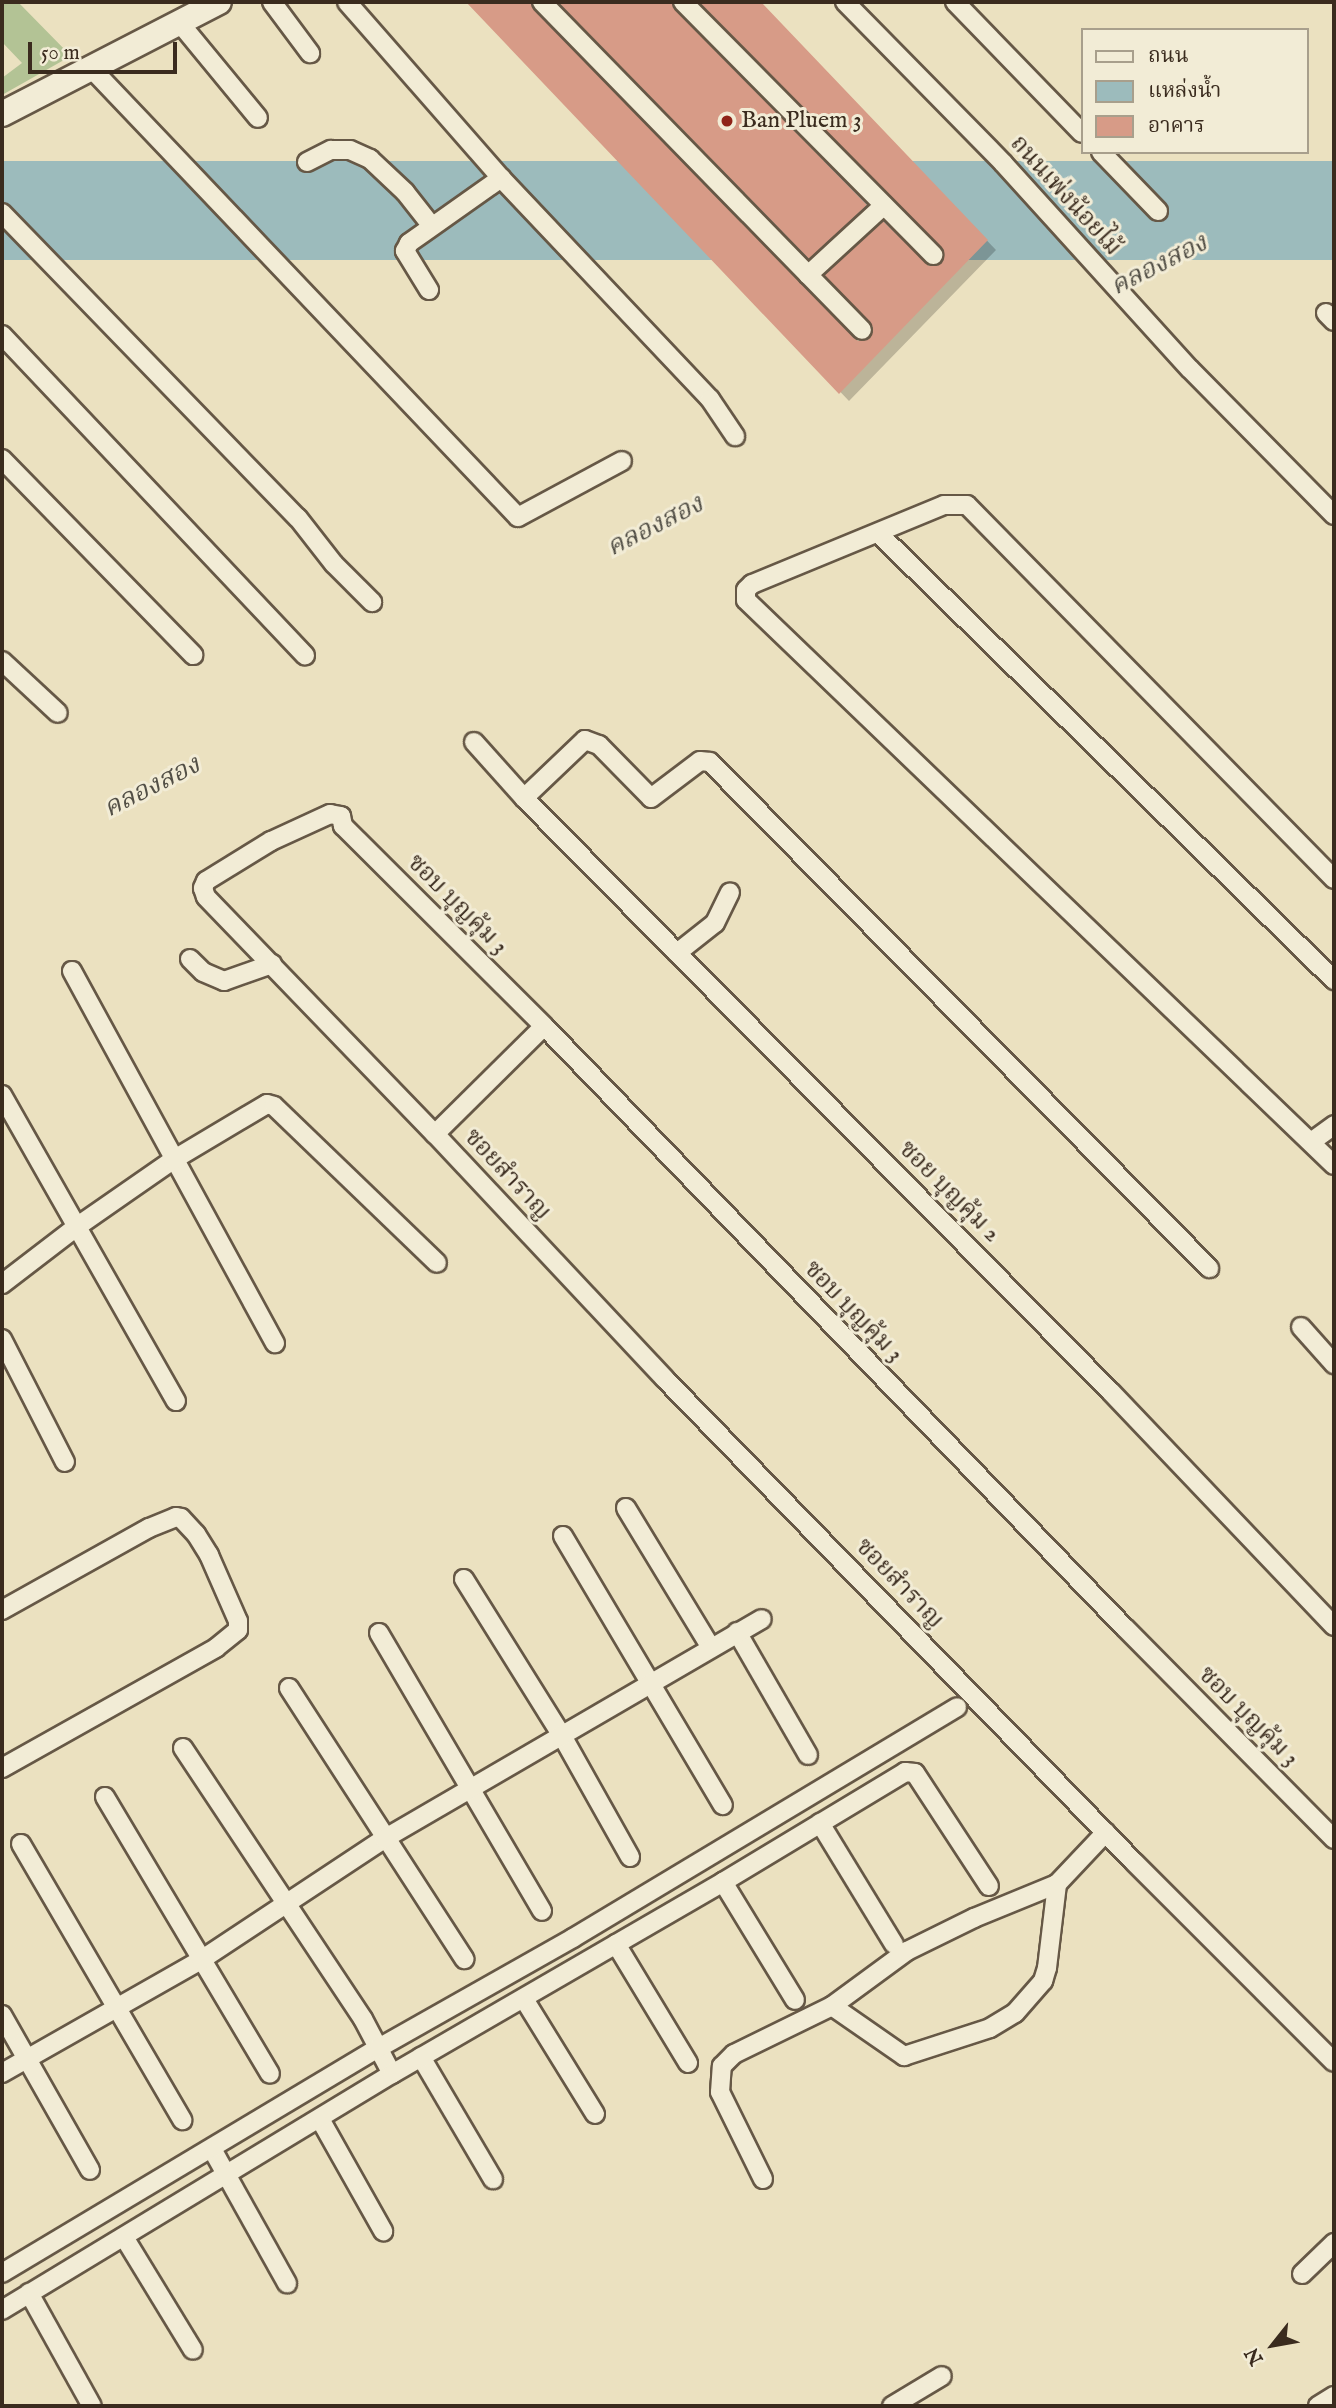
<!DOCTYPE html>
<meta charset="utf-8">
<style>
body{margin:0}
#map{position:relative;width:1336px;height:2408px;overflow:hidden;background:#ebe1c0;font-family:"IM FELL English","Noto Serif Thai",serif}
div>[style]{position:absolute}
.green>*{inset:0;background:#b3c395}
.water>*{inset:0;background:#9cbbbc;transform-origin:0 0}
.shadow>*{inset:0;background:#0003}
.building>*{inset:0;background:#d79b87}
.roads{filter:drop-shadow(2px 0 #665846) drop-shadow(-2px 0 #665846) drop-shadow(0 2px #665846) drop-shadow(0 -2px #665846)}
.street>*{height:18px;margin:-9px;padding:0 9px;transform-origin:9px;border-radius:9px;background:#f2ecd6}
.secondary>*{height:24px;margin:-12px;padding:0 12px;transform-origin:12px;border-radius:12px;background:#f2ecd6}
.dots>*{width:19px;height:19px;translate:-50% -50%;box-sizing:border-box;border:4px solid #f2ecd6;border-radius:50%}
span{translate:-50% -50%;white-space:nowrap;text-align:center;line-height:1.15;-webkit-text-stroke:6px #f2ecd6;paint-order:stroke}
.poi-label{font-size:24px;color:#3a2b1e}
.left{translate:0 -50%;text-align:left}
.street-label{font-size:24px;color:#3a2b1e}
.water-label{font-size:26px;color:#524f46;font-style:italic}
.frame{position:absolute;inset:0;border:4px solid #3a2b1e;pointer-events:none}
.legend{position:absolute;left:1081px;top:28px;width:228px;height:126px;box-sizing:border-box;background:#f2ecd6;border:2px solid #a89f8c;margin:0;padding:9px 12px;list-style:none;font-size:21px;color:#3a2b1e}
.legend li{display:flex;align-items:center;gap:14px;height:35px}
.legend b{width:35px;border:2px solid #a89f8c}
.north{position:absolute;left:1238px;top:2310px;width:70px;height:70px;-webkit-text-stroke:5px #f2ecd6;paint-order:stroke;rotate:239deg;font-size:19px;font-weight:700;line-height:28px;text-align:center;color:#3a2b1e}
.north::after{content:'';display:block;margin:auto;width:24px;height:32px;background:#3a2b1e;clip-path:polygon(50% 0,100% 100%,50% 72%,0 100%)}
.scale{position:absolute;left:28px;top:42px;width:149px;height:32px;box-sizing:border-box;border:4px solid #3a2b1e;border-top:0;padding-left:9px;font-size:21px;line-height:24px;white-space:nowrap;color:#3a2b1e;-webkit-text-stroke:5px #f2ecd6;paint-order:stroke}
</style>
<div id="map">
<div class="green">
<div style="clip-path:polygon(2px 2px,18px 2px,71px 56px,2px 95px,2px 78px,22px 63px,2px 42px)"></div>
</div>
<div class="water">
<div style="left:1334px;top:161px;width:99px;height:1502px;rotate:90deg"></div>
</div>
<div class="shadow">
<div style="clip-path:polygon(469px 2px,545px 2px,539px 15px,543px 21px,854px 340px,864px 343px,871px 340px,924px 265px,935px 268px,943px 264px,946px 253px,700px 2px,759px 2px,996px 250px,849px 401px)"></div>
<div style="clip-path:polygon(558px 2px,686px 2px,680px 15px,684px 21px,875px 215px,819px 267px)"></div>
</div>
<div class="building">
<div style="clip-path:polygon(466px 2px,531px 2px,534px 10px,858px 341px,869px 339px,873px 327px,824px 275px,883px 221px,929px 266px,941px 263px,944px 251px,699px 2px,761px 2px,988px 240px,839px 394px)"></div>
<div style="clip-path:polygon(558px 2px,672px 2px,675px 10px,867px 205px,809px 259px)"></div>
</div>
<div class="roads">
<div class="street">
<div style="left:272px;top:2px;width:64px;rotate:53.3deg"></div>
<div style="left:347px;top:2px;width:234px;rotate:48.8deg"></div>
<div style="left:501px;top:178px;width:304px;rotate:46.6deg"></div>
<div style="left:710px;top:399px;width:45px;rotate:56deg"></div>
<div style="left:542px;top:2px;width:458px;rotate:45.7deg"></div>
<div style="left:683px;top:2px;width:356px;rotate:45.3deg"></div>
<div style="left:845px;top:2px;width:226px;rotate:45.5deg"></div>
<div style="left:1003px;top:163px;width:278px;rotate:47.8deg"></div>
<div style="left:1190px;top:369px;width:205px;rotate:45.4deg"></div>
<div style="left:955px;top:2px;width:182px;rotate:45.9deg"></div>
<div style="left:179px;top:22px;width:124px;rotate:50.5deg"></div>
<div style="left:90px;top:67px;width:621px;rotate:46.44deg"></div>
<div style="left:518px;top:517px;width:118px;rotate:-28.3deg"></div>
<div style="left:1101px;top:152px;width:82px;rotate:46deg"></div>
<div style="left:307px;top:162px;width:27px;rotate:-27deg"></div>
<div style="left:331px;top:150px;width:19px"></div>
<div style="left:350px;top:150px;width:22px;rotate:24deg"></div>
<div style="left:370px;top:159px;width:48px;rotate:43.3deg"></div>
<div style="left:405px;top:192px;width:42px;rotate:51.8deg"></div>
<div style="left:2px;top:213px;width:425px;rotate:45.9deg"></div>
<div style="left:298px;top:518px;width:58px;rotate:52deg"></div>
<div style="left:334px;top:564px;width:54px;rotate:45deg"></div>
<div style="left:808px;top:275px;width:103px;rotate:-42.6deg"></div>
<div style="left:429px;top:290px;width:46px;rotate:-121.6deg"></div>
<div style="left:405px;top:251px;width:9px;rotate:-63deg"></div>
<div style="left:409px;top:243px;width:113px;rotate:-35.2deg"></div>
<div style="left:1326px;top:313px;width:11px;rotate:45deg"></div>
<div style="left:2px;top:335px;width:441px;rotate:46.6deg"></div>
<div style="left:2px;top:459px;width:274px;rotate:45.7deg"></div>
<div style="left:878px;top:533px;width:639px;rotate:44.43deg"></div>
<div style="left:2px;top:661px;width:76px;rotate:42.9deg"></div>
<div style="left:474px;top:742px;width:75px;rotate:48.2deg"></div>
<div style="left:524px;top:798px;width:835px;rotate:45.34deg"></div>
<div style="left:1111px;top:1392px;width:323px;rotate:46.4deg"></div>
<div style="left:524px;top:798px;width:84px;rotate:-43.6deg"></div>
<div style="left:585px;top:740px;width:15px;rotate:20deg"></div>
<div style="left:599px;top:745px;width:74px;rotate:45.5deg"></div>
<div style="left:651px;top:798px;width:61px;rotate:-37.1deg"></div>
<div style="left:700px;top:761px;width:10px;rotate:6deg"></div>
<div style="left:710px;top:762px;width:711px;rotate:45.4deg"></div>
<div style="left:1334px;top:879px;width:524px;rotate:-134.46deg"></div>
<div style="left:967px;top:505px;width:23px;rotate:180deg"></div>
<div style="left:944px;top:505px;width:208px;rotate:157.6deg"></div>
<div style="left:752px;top:584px;width:8px;rotate:135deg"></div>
<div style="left:746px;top:590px;width:10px;rotate:90deg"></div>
<div style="left:746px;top:600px;width:815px;rotate:43.86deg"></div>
<div style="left:677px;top:953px;width:48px;rotate:-38.3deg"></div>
<div style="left:715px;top:923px;width:34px;rotate:-64deg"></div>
<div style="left:190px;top:959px;width:18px;rotate:45deg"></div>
<div style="left:203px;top:972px;width:23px;rotate:23deg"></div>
<div style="left:224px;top:981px;width:51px;rotate:-19.5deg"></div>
<div style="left:72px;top:971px;width:424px;rotate:61.4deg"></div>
<div style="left:2px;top:1095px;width:352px;rotate:60.4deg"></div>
<div style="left:435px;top:1134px;width:153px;rotate:-44.7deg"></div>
<div style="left:1311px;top:1142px;width:29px;rotate:-36deg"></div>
<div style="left:2px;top:1284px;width:92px;rotate:-37.5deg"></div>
<div style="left:75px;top:1228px;width:119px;rotate:-34.8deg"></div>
<div style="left:173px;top:1160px;width:109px;rotate:-30.8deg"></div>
<div style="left:267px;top:1104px;width:7px;rotate:16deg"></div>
<div style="left:274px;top:1106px;width:226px;rotate:43.9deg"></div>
<div style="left:1301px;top:1327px;width:50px;rotate:48.3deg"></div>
<div style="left:2px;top:1339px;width:138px;rotate:62.9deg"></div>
<div style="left:626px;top:1508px;width:164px;rotate:58.7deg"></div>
<div style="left:563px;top:1536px;width:313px;rotate:59.3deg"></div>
<div style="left:464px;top:1579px;width:183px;rotate:58deg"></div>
<div style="left:561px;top:1734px;width:141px;rotate:60.7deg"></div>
<div style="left:2px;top:1610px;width:168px;rotate:-29.2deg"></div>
<div style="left:149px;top:1528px;width:29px;rotate:-22deg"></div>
<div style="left:176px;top:1517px;width:5px;rotate:11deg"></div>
<div style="left:181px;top:1518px;width:22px;rotate:47deg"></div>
<div style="left:196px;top:1534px;width:25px;rotate:58deg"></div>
<div style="left:209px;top:1555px;width:72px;rotate:66.3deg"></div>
<div style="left:238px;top:1621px;width:9px;rotate:90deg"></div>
<div style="left:238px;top:1630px;width:28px;rotate:141deg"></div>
<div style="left:216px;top:1648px;width:245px;rotate:150.7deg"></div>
<div style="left:737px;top:1632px;width:142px;rotate:60deg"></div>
<div style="left:379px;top:1633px;width:322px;rotate:59.6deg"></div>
<div style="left:289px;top:1688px;width:323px;rotate:57.1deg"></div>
<div style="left:183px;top:1748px;width:325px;rotate:56.4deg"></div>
<div style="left:363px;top:2019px;width:62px;rotate:62.2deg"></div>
<div style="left:105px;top:1797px;width:322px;rotate:59.2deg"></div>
<div style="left:820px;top:1823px;width:142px;rotate:58.6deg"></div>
<div style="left:1334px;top:1839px;width:297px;rotate:-134.7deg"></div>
<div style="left:1125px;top:1628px;width:837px;rotate:-133.98deg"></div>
<div style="left:544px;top:1026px;width:284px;rotate:-135.1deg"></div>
<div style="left:343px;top:826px;width:10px;rotate:-101deg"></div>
<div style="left:341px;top:816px;width:11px;rotate:-170deg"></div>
<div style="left:330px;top:814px;width:65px;rotate:155.4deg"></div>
<div style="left:271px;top:841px;width:76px;rotate:148.4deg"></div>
<div style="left:206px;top:881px;width:8px;rotate:113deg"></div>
<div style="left:203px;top:888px;width:9px;rotate:72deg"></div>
<div style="left:206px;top:897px;width:330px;rotate:46deg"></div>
<div style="left:435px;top:1134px;width:335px;rotate:46.8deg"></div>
<div style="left:664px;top:1378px;width:676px;rotate:45.84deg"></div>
<div style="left:1135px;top:1863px;width:281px;rotate:45deg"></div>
<div style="left:21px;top:1844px;width:320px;rotate:59.7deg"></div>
<div style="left:723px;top:1882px;width:138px;rotate:58.6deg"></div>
<div style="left:616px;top:1944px;width:139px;rotate:58.8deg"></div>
<div style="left:524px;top:1999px;width:135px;rotate:58.3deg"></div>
<div style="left:832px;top:2006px;width:93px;rotate:-36.3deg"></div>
<div style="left:907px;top:1951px;width:75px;rotate:-26.2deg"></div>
<div style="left:974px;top:1918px;width:90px;rotate:-22.3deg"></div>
<div style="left:2px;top:2015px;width:178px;rotate:60.4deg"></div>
<div style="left:421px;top:2057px;width:142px;rotate:59.5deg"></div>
<div style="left:2px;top:2073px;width:229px;rotate:-29.6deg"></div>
<div style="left:201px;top:1960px;width:219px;rotate:-33.5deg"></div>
<div style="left:384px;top:1839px;width:437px;rotate:-30.2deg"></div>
<div style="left:320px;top:2119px;width:129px;rotate:60.6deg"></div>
<div style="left:212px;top:2149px;width:154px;rotate:60.8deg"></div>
<div style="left:763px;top:2179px;width:97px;rotate:-116.3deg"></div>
<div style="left:720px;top:2092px;width:26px;rotate:-86deg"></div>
<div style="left:722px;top:2066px;width:17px;rotate:-45deg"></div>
<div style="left:734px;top:2054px;width:109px;rotate:-26.1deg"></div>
<div style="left:832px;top:2006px;width:88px;rotate:34.8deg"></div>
<div style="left:904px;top:2056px;width:90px;rotate:-18deg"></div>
<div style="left:990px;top:2028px;width:29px;rotate:-31deg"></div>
<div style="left:1015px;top:2013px;width:43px;rotate:-48.8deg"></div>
<div style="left:1043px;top:1981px;width:14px;rotate:-73deg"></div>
<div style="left:1047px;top:1968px;width:85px;rotate:-83.2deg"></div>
<div style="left:1057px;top:1884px;width:71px;rotate:-46.7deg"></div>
<div style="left:124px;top:2237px;width:132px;rotate:58.6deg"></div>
<div style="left:2px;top:2273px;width:437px;rotate:-30.9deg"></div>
<div style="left:377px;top:2049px;width:225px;rotate:-29.5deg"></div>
<div style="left:573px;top:1938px;width:448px;rotate:-31deg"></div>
<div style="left:1302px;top:2274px;width:45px;rotate:-44.1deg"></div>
<div style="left:29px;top:2293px;width:129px;rotate:60.9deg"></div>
<div style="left:2px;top:2310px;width:456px;rotate:-31.2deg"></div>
<div style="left:392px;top:2074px;width:383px;rotate:-30.1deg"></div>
<div style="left:723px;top:1882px;width:213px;rotate:-31.1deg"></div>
<div style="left:905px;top:1772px;width:10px;rotate:6deg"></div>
<div style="left:915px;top:1773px;width:135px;rotate:56.8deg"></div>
<div style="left:892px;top:2406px;width:58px;rotate:-31deg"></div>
<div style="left:1318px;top:2406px;width:19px;rotate:-32deg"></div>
</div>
<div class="secondary">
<div style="left:2px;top:114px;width:244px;rotate:-27.3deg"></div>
</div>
</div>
<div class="dots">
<div style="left:727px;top:121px;background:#8f2418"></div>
</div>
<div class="poi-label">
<span class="left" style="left:741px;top:121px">Ban Pluem 3</span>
</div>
<div class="street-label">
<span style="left:1065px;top:196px;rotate:48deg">ถนนเพ่งน้อยไม้</span>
<span style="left:457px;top:905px;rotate:45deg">ซอบ บุญคุ้ม 3</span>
<span style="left:507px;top:1175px;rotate:47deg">ซอยสำราญ</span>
<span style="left:949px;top:1192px;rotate:45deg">ซอย บุญคุ้ม 2</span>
<span style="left:853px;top:1312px;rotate:46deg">ซอบ บุญคุ้ม 3</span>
<span style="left:899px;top:1584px;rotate:46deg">ซอยสำราญ</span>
<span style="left:1248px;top:1717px;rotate:45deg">ซอบ บุญคุ้ม 3</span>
</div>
<div class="water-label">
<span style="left:1159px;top:265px;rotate:-27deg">คลองสอง</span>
<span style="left:655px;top:526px;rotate:-27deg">คลองสอง</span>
<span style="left:152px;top:787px;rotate:-27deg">คลองสอง</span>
</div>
<div class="frame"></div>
<ul class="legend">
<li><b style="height:9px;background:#f2ecd6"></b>ถนน</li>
<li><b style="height:19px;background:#9cbbbc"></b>แหล่งน้ำ</li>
<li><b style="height:19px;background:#d79b87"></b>อาคาร</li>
</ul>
<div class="north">N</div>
<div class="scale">50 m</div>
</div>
